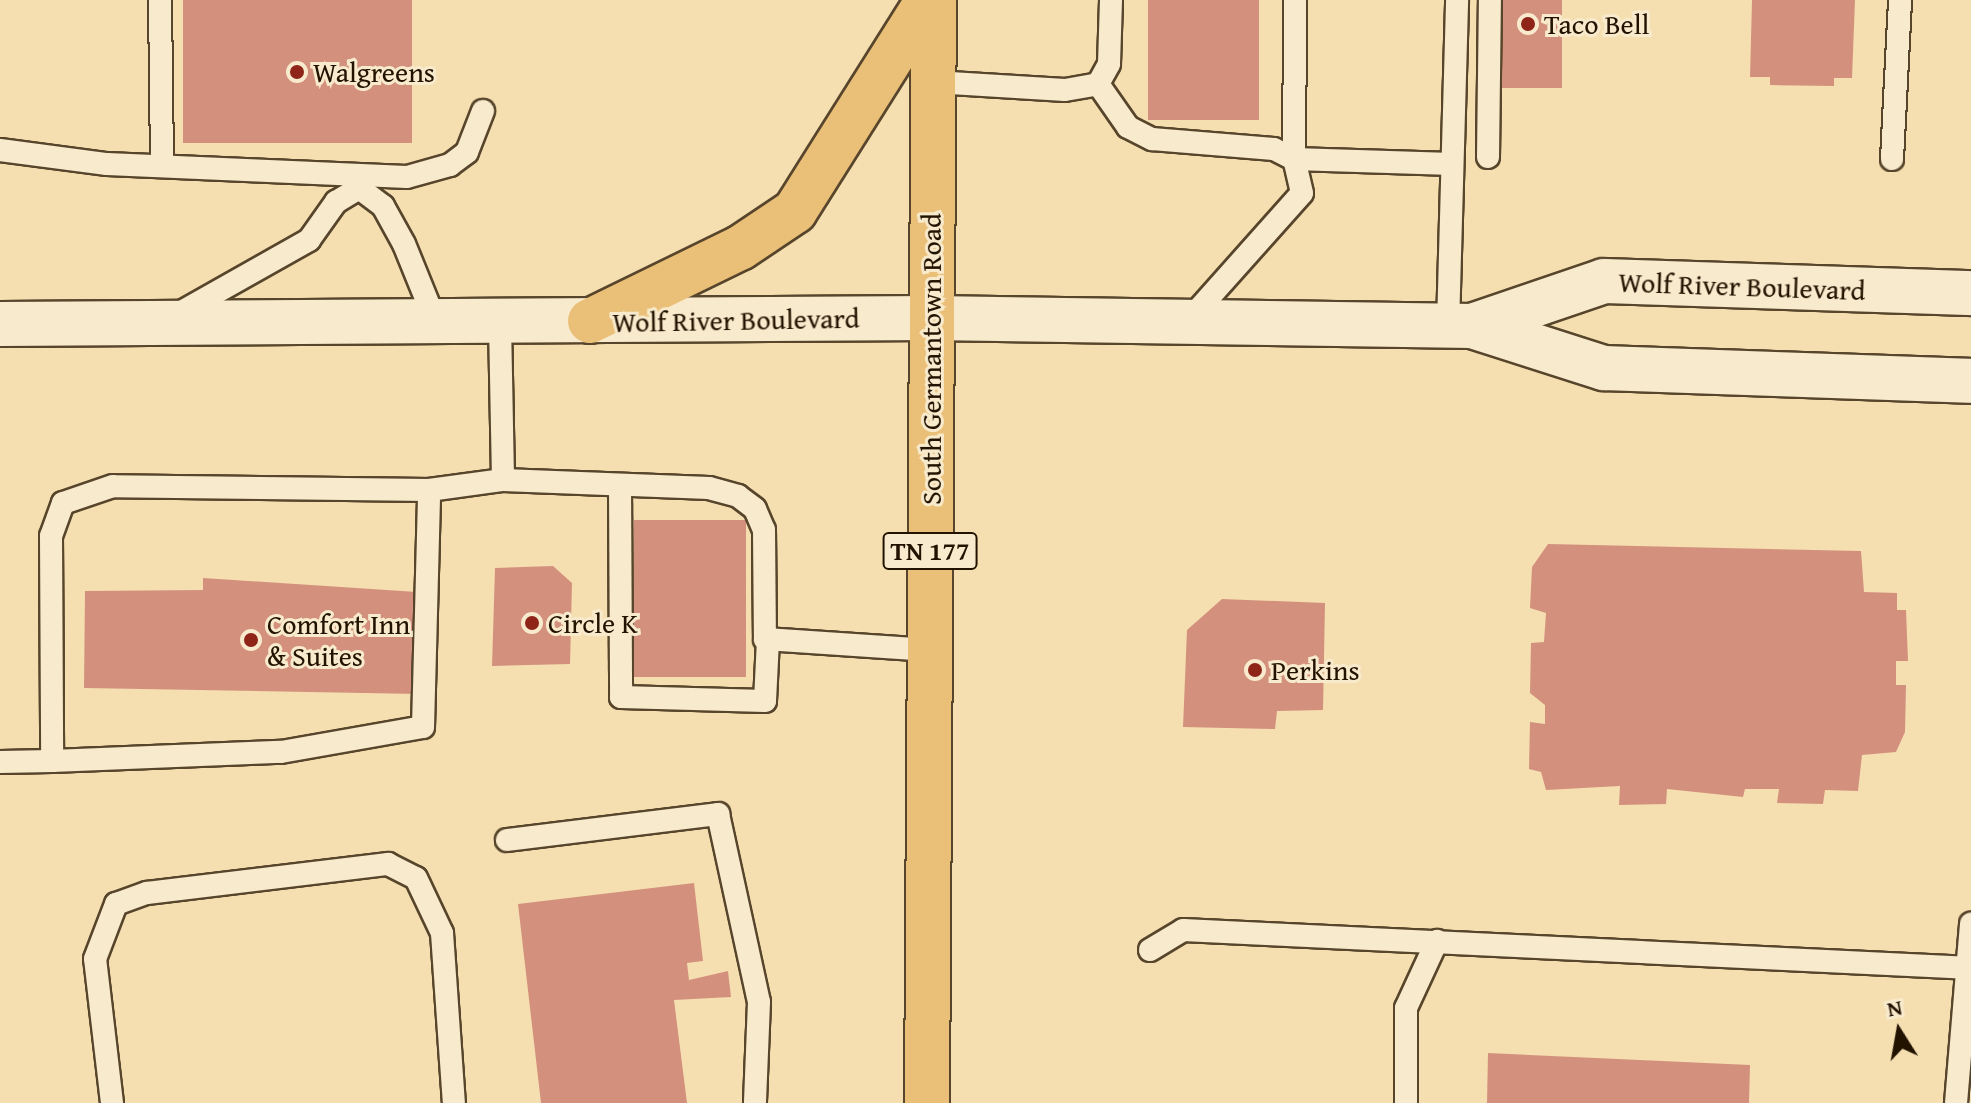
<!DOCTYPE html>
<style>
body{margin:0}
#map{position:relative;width:1971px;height:1103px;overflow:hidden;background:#f5dfb0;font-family:"Gentium Book Plus",serif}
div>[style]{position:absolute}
.building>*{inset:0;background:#d3917d;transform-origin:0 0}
.roads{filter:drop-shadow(2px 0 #57452c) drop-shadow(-2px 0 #57452c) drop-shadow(0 2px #57452c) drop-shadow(0 -2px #57452c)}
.service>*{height:22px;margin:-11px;padding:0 11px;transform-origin:11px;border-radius:11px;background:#f8eacc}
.secondary>*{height:44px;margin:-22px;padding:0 22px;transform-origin:22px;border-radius:22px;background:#f8eacc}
.primary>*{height:44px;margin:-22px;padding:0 22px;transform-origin:22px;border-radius:22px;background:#eac078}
.dots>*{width:22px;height:22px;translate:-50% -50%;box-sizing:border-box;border:4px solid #f8eacc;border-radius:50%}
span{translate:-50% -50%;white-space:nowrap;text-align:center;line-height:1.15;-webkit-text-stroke:6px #f8eacc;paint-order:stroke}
.shield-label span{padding:2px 6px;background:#f8eacc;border:2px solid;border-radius:6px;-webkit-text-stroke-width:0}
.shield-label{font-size:26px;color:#221200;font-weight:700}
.poi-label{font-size:28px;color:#221200}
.left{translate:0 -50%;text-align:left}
.street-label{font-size:28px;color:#221200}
.north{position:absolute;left:1859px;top:991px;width:80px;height:80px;-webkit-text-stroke:6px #f8eacc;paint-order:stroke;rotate:349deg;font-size:22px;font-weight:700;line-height:32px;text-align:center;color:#221200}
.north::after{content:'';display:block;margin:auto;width:28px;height:36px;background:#221200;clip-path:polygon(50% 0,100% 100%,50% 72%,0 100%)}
</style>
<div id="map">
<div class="building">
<div style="left:183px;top:0;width:229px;height:143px"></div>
<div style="left:1148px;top:0;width:111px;height:120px"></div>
<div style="left:1502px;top:0;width:60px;height:88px"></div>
<div style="clip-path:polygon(1752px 0,1855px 0,1852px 78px,1834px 78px,1834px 86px,1770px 85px,1770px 77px,1750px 77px)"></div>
<div style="left:746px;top:520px;width:157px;height:112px;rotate:90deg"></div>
<div style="clip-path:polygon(1548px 544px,1861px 551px,1864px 592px,1897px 593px,1897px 610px,1906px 610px,1908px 661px,1896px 661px,1896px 685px,1906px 685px,1905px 732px,1896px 752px,1862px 755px,1858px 791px,1825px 790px,1823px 804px,1777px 803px,1779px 789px,1745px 789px,1743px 797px,1667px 789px,1666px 804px,1619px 805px,1620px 786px,1546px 790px,1541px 772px,1529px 769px,1530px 722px,1545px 724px,1545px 705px,1530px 693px,1531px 643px,1544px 642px,1546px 613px,1530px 608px,1532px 567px)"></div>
<div style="clip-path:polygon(553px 566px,572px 583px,570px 664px,492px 666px,495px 568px)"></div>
<div style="clip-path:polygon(203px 578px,417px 592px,419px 694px,84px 688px,85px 591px,203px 590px)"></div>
<div style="clip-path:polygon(1222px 599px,1325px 603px,1323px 710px,1277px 711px,1275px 729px,1183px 727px,1187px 630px)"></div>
<div style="clip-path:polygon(694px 883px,703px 961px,687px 963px,689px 980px,728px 971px,731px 997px,674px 1000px,687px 1103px,541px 1103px,518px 904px)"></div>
<div style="clip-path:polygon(1488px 1053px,1750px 1065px,1749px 1103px,1487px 1103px)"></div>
</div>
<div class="roads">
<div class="service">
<div style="left:160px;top:0;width:166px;rotate:89.3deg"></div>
<div style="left:934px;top:82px;width:131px;rotate:3.5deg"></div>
<div style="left:1065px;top:90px;width:34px;rotate:-10deg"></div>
<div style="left:1098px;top:84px;width:23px;rotate:-61deg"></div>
<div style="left:1109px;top:64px;width:64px;rotate:-88.2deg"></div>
<div style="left:1098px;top:84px;width:52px;rotate:55.1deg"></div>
<div style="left:1128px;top:127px;width:27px;rotate:27deg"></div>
<div style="left:1152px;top:139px;width:122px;rotate:4.7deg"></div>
<div style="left:1274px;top:149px;width:22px;rotate:27deg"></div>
<div style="left:1294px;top:159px;width:158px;rotate:1.8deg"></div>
<div style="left:0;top:150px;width:108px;rotate:7.5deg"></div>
<div style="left:107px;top:164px;width:300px;rotate:2.5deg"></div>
<div style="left:407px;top:177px;width:45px;rotate:-15.6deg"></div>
<div style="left:450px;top:165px;width:21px;rotate:-37deg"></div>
<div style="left:467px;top:152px;width:44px;rotate:-68.7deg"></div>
<div style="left:1488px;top:157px;width:157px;rotate:-89.3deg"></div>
<div style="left:1892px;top:159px;width:159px;rotate:-87.1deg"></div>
<div style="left:358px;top:176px;width:12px;rotate:85deg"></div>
<div style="left:359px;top:188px;width:30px;rotate:37deg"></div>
<div style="left:383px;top:206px;width:43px;rotate:61.1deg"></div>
<div style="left:404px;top:244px;width:85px;rotate:67.9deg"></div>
<div style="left:176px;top:315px;width:153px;rotate:-29.4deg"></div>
<div style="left:309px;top:240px;width:47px;rotate:-54.6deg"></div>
<div style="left:336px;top:202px;width:27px;rotate:-31deg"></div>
<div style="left:1188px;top:321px;width:171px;rotate:-48.3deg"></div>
<div style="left:1302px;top:193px;width:35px;rotate:-103deg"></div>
<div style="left:1294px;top:159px;width:159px;rotate:-89.6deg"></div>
<div style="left:500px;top:323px;width:157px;rotate:88.9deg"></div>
<div style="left:503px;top:480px;width:206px;rotate:2.2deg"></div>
<div style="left:709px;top:488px;width:30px;rotate:15deg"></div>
<div style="left:738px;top:496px;width:21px;rotate:37deg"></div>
<div style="left:755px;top:509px;width:23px;rotate:67deg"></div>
<div style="left:764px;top:530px;width:109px;rotate:89.5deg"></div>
<div style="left:765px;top:639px;width:165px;rotate:3.8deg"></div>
<div style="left:1448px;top:326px;width:326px;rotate:-88.4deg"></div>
<div style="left:620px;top:485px;width:212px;rotate:89.7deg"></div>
<div style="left:621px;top:697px;width:144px;rotate:1.6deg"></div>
<div style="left:765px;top:701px;width:62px;rotate:-87.2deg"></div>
<div style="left:429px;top:490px;width:75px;rotate:-7.7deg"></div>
<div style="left:0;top:762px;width:52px;rotate:-1.1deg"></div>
<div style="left:52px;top:761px;width:229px;rotate:-2.3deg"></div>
<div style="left:281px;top:752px;width:144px;rotate:-10deg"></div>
<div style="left:423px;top:727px;width:237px;rotate:-88.5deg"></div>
<div style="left:429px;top:490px;width:316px;rotate:-179.3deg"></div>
<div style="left:113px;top:486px;width:53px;rotate:161.2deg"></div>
<div style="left:63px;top:503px;width:35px;rotate:110deg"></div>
<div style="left:51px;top:536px;width:225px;rotate:89.7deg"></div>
<div style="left:507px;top:840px;width:213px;rotate:-7deg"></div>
<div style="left:718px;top:814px;width:192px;rotate:77.7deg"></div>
<div style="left:759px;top:1002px;width:101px;rotate:92.3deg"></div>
<div style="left:1150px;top:950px;width:39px;rotate:-31deg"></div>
<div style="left:1183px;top:930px;width:789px;rotate:2.76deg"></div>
<div style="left:112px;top:1103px;width:145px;rotate:-96.7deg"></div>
<div style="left:95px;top:959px;width:59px;rotate:-69.1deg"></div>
<div style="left:116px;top:904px;width:33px;rotate:-20deg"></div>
<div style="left:147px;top:893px;width:243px;rotate:-6.9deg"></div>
<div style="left:388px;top:864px;width:31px;rotate:27deg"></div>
<div style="left:416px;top:878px;width:61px;rotate:64.7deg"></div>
<div style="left:442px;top:933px;width:170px;rotate:86deg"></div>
<div style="left:1406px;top:1103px;width:95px;rotate:-90deg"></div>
<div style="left:1406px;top:1008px;width:74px;rotate:-65.2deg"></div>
<div style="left:1956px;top:1103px;width:180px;rotate:-85.2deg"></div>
</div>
<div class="secondary">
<div style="left:0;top:324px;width:931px;rotate:-0.37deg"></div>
<div style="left:931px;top:318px;width:541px;rotate:0.85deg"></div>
<div style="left:1472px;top:326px;width:139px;rotate:17.7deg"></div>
<div style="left:1604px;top:368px;width:367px;rotate:2deg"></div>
<div style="left:1472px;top:326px;width:139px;rotate:-18.8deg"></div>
<div style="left:1604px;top:281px;width:367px;rotate:1.9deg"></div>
</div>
<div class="primary">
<div style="left:590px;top:321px;width:167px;rotate:-26deg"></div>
<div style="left:740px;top:248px;width:66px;rotate:-33.9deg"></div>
<div style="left:795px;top:211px;width:249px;rotate:-57.8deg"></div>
<div style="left:927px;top:1103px;width:1103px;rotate:-89.64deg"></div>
</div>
</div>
<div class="dots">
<div style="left:1528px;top:24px;background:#8f2418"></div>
<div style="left:297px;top:72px;background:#8f2418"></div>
<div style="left:532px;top:623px;background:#8f2418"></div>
<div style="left:251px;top:640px;background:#8f2418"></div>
<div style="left:1255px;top:670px;background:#8f2418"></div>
</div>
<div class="shield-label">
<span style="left:930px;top:551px">TN 177</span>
</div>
<div class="poi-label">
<span class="left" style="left:1544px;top:24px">Taco Bell</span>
<span class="left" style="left:313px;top:72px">Walgreens</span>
<span class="left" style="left:548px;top:623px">Circle K</span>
<span class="left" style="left:267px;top:640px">Comfort Inn<br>&amp; Suites</span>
<span class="left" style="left:1271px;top:670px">Perkins</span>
</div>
<div class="street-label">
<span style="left:1742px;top:286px;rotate:2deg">Wolf River Boulevard</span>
<span style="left:736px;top:320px;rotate:-1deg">Wolf River Boulevard</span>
<span style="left:931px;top:359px;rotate:-90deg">South Germantown Road</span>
</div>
<div class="north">N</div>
</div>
